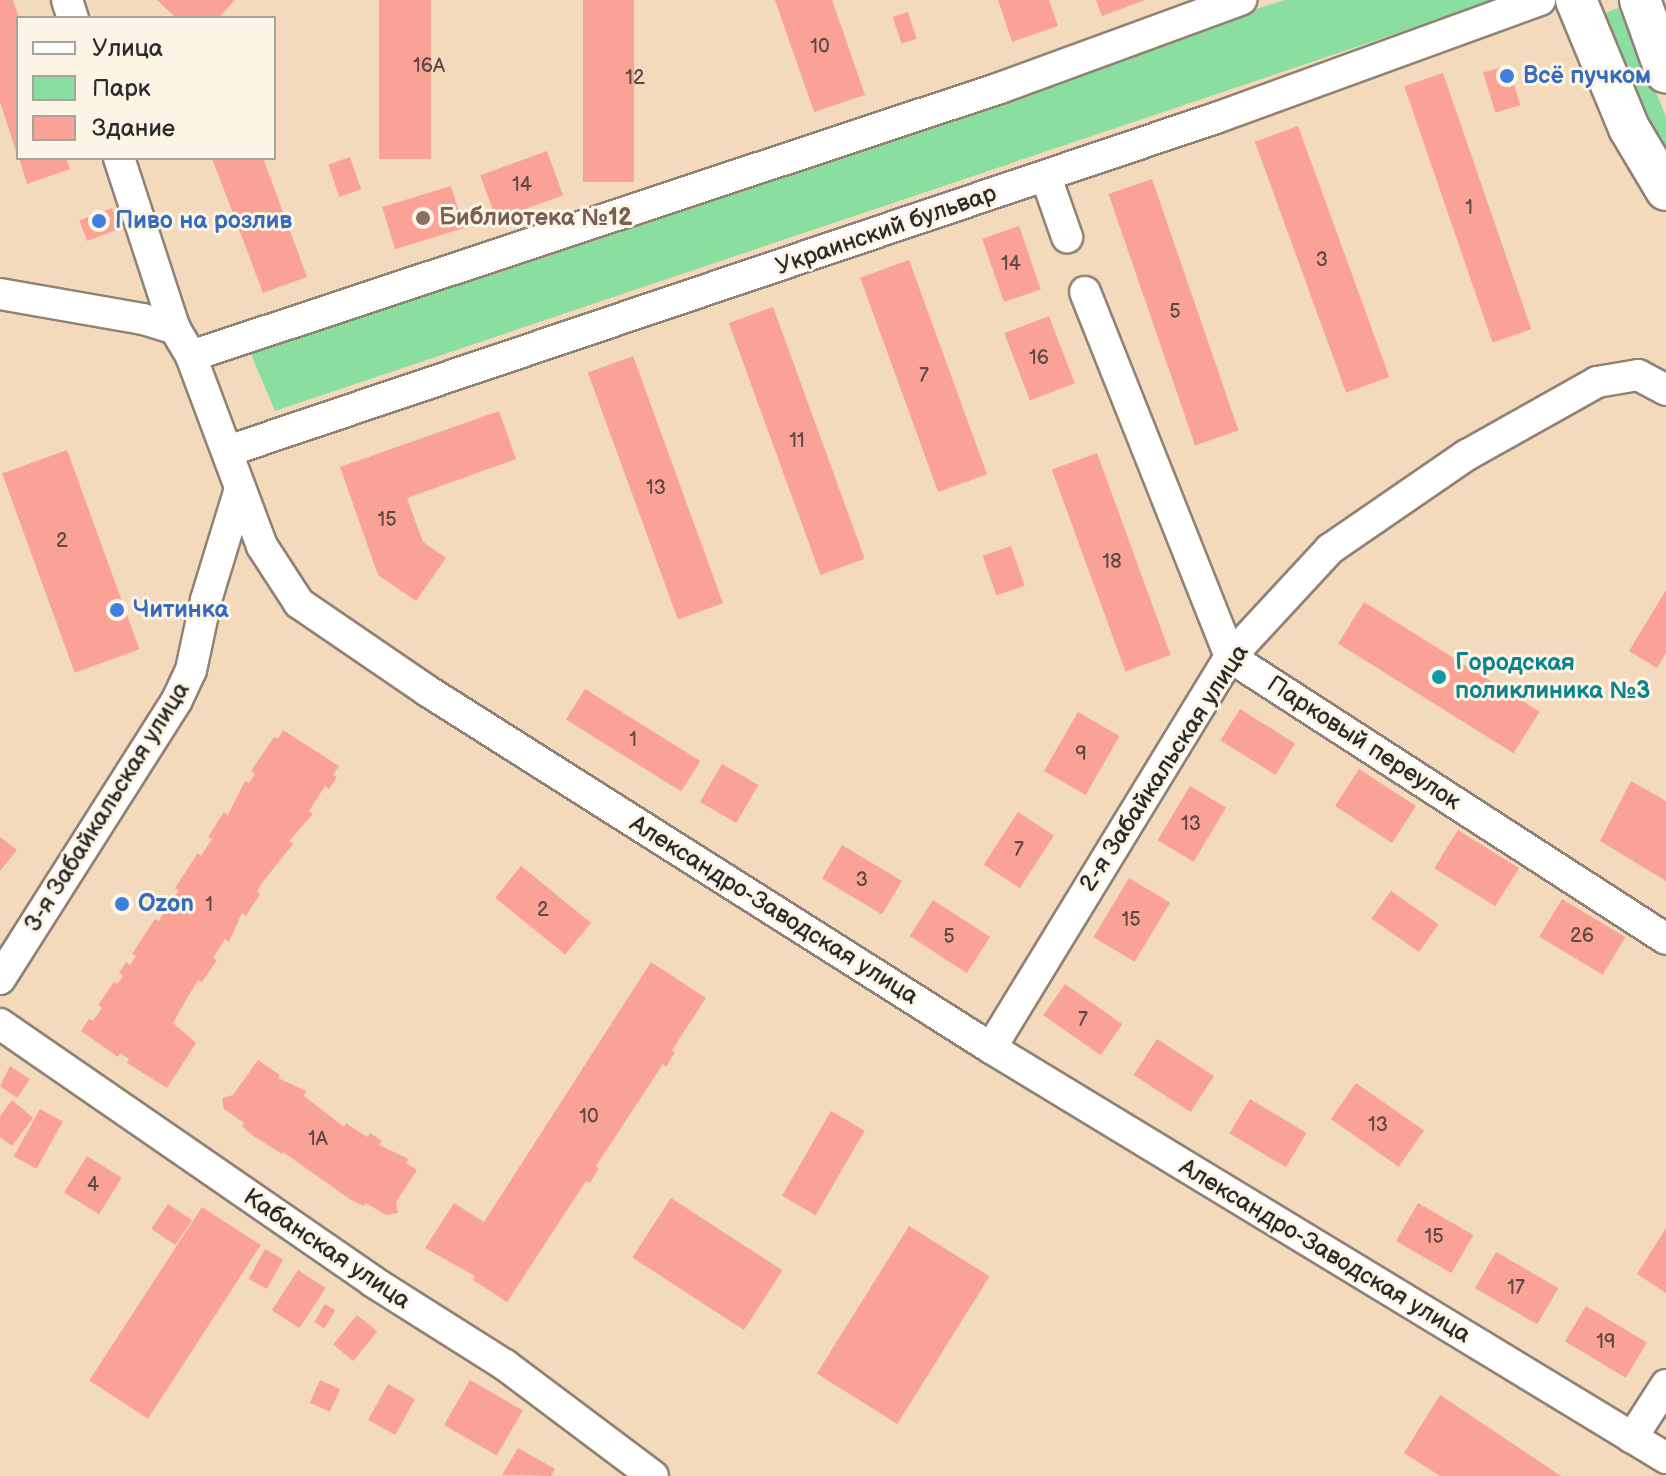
<!DOCTYPE html>
<meta charset="utf-8">
<style>
body{margin:0}
#map{position:relative;width:1666px;height:1476px;overflow:hidden;background:#f4dabc;font-family:"Balsamiq Sans",sans-serif}
div>[style]{position:absolute}
.green>*{inset:0;background:#8ade9f}
.building>*{inset:0;background:#fba297;transform-origin:0 0}
.roads{filter:drop-shadow(2px 0 #908274) drop-shadow(-2px 0 #908274) drop-shadow(0 2px #908274) drop-shadow(0 -2px #908274)}
.minor>*{height:30px;margin:-15px;padding:0 15px;transform-origin:15px;border-radius:15px;background:#fff}
.major>*{height:40px;margin:-20px;padding:0 20px;transform-origin:20px;border-radius:20px;background:#fff}
.dots>*{width:22px;height:22px;translate:-50% -50%;box-sizing:border-box;border:4px solid #fcf5e5;border-radius:50%}
span{translate:-50% -50%;white-space:nowrap;text-align:center;line-height:1.15;-webkit-text-stroke:6px #fcf5e5;paint-order:stroke}
.number-label{font-size:20px;color:#5f4946}
.number-label span{-webkit-text-stroke-width:0}
.shop-label{font-size:24px;color:#366cbe;font-weight:700}
.left{translate:0 -50%;text-align:left}
.education-label{font-size:24px;color:#785e54;font-weight:700}
.street-label{font-size:24px;color:#2b2b2b}
.culture-label{font-size:24px;color:#0d838f;font-weight:700}
.legend{position:absolute;left:16px;top:16px;width:260px;height:144px;box-sizing:border-box;background:#fcf5e5;border:2px solid #a8a49b;margin:0;padding:10px 14px;list-style:none;font-size:24px;color:#2b2b2b}
.legend li{display:flex;align-items:center;gap:16px;height:40px}
.legend b{width:40px;border:2px solid #a8a49b}
</style>
<div id="map">
<div class="green">
<div style="clip-path:polygon(1284px 0,1496px 0,275px 411px,248px 347px)"></div>
<div style="clip-path:polygon(1621px 7px,1666px 117px,1666px 147px,1645px 113px,1605px 13px)"></div>
</div>
<div class="building">
<div style="clip-path:polygon(0 0,13px 0,19px 18px,17px 154px,0 102px)"></div>
<div style="clip-path:polygon(157px 0,235px 0,218px 18px,176px 18px)"></div>
<div style="left:379px;top:0;width:52px;height:159px"></div>
<div style="left:583px;top:0;width:51px;height:182px"></div>
<div style="clip-path:polygon(775px 0,832px 0,865px 95px,814px 112px)"></div>
<div style="clip-path:polygon(998px 0,1049px 0,1058px 26px,1012px 42px)"></div>
<div style="clip-path:polygon(1096px 0,1145px 0,1102px 16px)"></div>
<div style="left:908px;top:12px;width:28px;height:16px;rotate:72deg"></div>
<div style="left:1508px;top:65px;width:42px;height:26px;rotate:73deg"></div>
<div style="left:1443px;top:73px;width:271px;height:41px;rotate:71deg"></div>
<div style="left:1298px;top:126px;width:267px;height:46px;rotate:70deg"></div>
<div style="left:547px;top:151px;width:47px;height:71px;rotate:70deg"></div>
<div style="left:350px;top:157px;width:34px;height:23px;rotate:71deg"></div>
<div style="clip-path:polygon(19px 158px,66px 158px,70px 169px,27px 184px)"></div>
<div style="clip-path:polygon(212px 158px,263px 158px,307px 277px,263px 293px)"></div>
<div style="left:1152px;top:179px;width:266px;height:46px;rotate:71deg"></div>
<div style="left:451px;top:186px;width:44px;height:72px;rotate:73deg"></div>
<div style="left:112px;top:208px;width:22px;height:35px;rotate:69deg"></div>
<div style="left:1019px;top:226px;width:67px;height:39px;rotate:71deg"></div>
<div style="left:909px;top:260px;width:228px;height:52px;rotate:70deg"></div>
<div style="left:773px;top:307px;width:268px;height:47px;rotate:70deg"></div>
<div style="left:1049px;top:316px;width:72px;height:48px;rotate:69deg"></div>
<div style="left:633px;top:356px;width:263px;height:48px;rotate:70deg"></div>
<div style="clip-path:polygon(499px 411px,516px 459px,407px 498px,423px 542px,446px 558px,416px 601px,378px 575px,340px 467px)"></div>
<div style="left:67px;top:450px;width:212px;height:69px;rotate:70deg"></div>
<div style="left:1097px;top:453px;width:215px;height:48px;rotate:70deg"></div>
<div style="left:1011px;top:546px;width:42px;height:30px;rotate:71deg"></div>
<div style="clip-path:polygon(1666px 590px,1666px 653px,1657px 668px,1629px 651px)"></div>
<div style="left:1364px;top:602px;width:207px;height:49px;rotate:32deg"></div>
<div style="left:585px;top:689px;width:136px;height:36px;rotate:32deg"></div>
<div style="left:1240px;top:709px;width:65px;height:37px;rotate:32deg"></div>
<div style="left:1078px;top:712px;width:48px;height:68px;rotate:30deg"></div>
<div style="clip-path:polygon(283px 730px,339px 766px,333px 775px,337px 777px,329px 789px,325px 786px,309px 811px,313px 814px,289px 841px,293px 844px,262px 883px,257px 891px,260px 894px,246px 916px,242px 913px,229px 942px,225px 939px,213px 958px,217px 960px,202px 982px,198px 980px,186px 1000px,173px 1023px,196px 1043px,167px 1088px,127px 1063px,129px 1059px,120px 1053px,118px 1057px,81px 1031px,89px 1019px,93px 1021px,102px 1008px,98px 1005px,114px 982px,117px 984px,123px 976px,119px 973px,126px 962px,130px 965px,136px 956px,132px 954px,155px 919px,159px 921px,164px 912px,161px 910px,179px 891px,175px 888px,198px 853px,201px 856px,212px 839px,208px 837px,224px 812px,228px 815px,245px 781px,249px 783px,255px 774px,251px 771px,274px 737px,278px 739px)"></div>
<div style="left:722px;top:764px;width:42px;height:44px;rotate:30deg"></div>
<div style="left:1359px;top:769px;width:68px;height:44px;rotate:33deg"></div>
<div style="clip-path:polygon(1631px 781px,1666px 801px,1666px 881px,1600px 841px)"></div>
<div style="left:1190px;top:786px;width:42px;height:63px;rotate:31deg"></div>
<div style="left:1018px;top:812px;width:43px;height:63px;rotate:33deg"></div>
<div style="left:1458px;top:830px;width:72px;height:45px;rotate:32deg"></div>
<div style="clip-path:polygon(0 837px,17px 850px,0 871px)"></div>
<div style="left:842px;top:845px;width:70px;height:39px;rotate:31deg"></div>
<div style="left:521px;top:866px;width:90px;height:41px;rotate:39deg"></div>
<div style="left:1129px;top:878px;width:48px;height:69px;rotate:31deg"></div>
<div style="left:1391px;top:891px;width:58px;height:34px;rotate:35deg"></div>
<div style="left:1562px;top:899px;width:74px;height:44px;rotate:31deg"></div>
<div style="left:933px;top:900px;width:68px;height:43px;rotate:33deg"></div>
<div style="clip-path:polygon(651px 962px,706px 998px,672px 1050px,675px 1052px,666px 1067px,663px 1064px,596px 1166px,599px 1168px,590px 1183px,586px 1181px,507px 1302px,473px 1280px,475px 1276px,425px 1248px,454px 1203px,484px 1222px)"></div>
<div style="left:1065px;top:984px;width:70px;height:38px;rotate:35deg"></div>
<div style="left:1157px;top:1039px;width:68px;height:43px;rotate:33deg"></div>
<div style="clip-path:polygon(258px 1060px,280px 1075px,278px 1078px,306px 1091px,304px 1096px,344px 1127px,346px 1123px,367px 1137px,370px 1133px,382px 1141px,379px 1145px,409px 1159px,406px 1163px,417px 1170px,396px 1202px,398px 1213px,386px 1215px,366px 1203px,364px 1206px,351px 1200px,283px 1152px,282px 1154px,252px 1135px,242px 1126px,244px 1123px,224px 1109px,222px 1098px,233px 1095px)"></div>
<div style="clip-path:polygon(10px 1066px,30px 1079px,17px 1098px,0 1086px)"></div>
<div style="left:1356px;top:1083px;width:83px;height:44px;rotate:35deg"></div>
<div style="left:1250px;top:1099px;width:66px;height:40px;rotate:31deg"></div>
<div style="clip-path:polygon(12px 1100px,33px 1118px,12px 1146px,0 1137px,0 1116px)"></div>
<div style="left:40px;top:1109px;width:26px;height:54px;rotate:29deg"></div>
<div style="left:831px;top:1111px;width:39px;height:98px;rotate:30deg"></div>
<div style="left:87px;top:1156px;width:41px;height:43px;rotate:32deg"></div>
<div style="left:671px;top:1198px;width:133px;height:71px;rotate:33deg"></div>
<div style="left:1418px;top:1203px;width:64px;height:44px;rotate:30deg"></div>
<div style="left:168px;top:1204px;width:29px;height:30px;rotate:34deg"></div>
<div style="left:202px;top:1207px;width:70px;height:207px;rotate:33deg"></div>
<div style="left:909px;top:1226px;width:95px;height:174px;rotate:32deg"></div>
<div style="clip-path:polygon(1666px 1228px,1666px 1293px,1637px 1274px)"></div>
<div style="left:265px;top:1249px;width:21px;height:34px;rotate:29deg"></div>
<div style="left:1496px;top:1252px;width:72px;height:42px;rotate:30deg"></div>
<div style="left:298px;top:1270px;width:33px;height:48px;rotate:33deg"></div>
<div style="left:325px;top:1304px;width:12px;height:21px;rotate:31deg"></div>
<div style="left:1586px;top:1306px;width:71px;height:41px;rotate:31deg"></div>
<div style="left:357px;top:1315px;width:26px;height:38px;rotate:39deg"></div>
<div style="left:320px;top:1380px;width:22px;height:25px;rotate:24deg"></div>
<div style="left:470px;top:1380px;width:61px;height:52px;rotate:30deg"></div>
<div style="left:388px;top:1384px;width:31px;height:41px;rotate:29deg"></div>
<div style="clip-path:polygon(1440px 1395px,1561px 1476px,1440px 1476px,1404px 1453px)"></div>
<div style="clip-path:polygon(518px 1448px,555px 1469px,551px 1476px,502px 1475px)"></div>
</div>
<div class="roads">
<div class="minor">
<div style="left:67px;top:0;width:19px;rotate:72deg"></div>
<div style="left:119px;top:158px;width:180px;rotate:71.9deg"></div>
<div style="left:175px;top:329px;width:31px;rotate:59deg"></div>
<div style="left:191px;top:356px;width:203px;rotate:69.5deg"></div>
<div style="left:262px;top:546px;width:68px;rotate:57deg"></div>
<div style="left:299px;top:603px;width:154px;rotate:34.4deg"></div>
<div style="left:426px;top:690px;width:669px;rotate:32.36deg"></div>
<div style="left:991px;top:1048px;width:790px;rotate:31.27deg"></div>
<div style="left:1046px;top:177px;width:64px;rotate:70.7deg"></div>
<div style="left:1085px;top:292px;width:393px;rotate:68.3deg"></div>
<div style="left:1230px;top:657px;width:519px;rotate:32.89deg"></div>
<div style="left:0;top:294px;width:145px;rotate:9.9deg"></div>
<div style="left:143px;top:319px;width:34px;rotate:17deg"></div>
<div style="left:191px;top:356px;width:852px;rotate:-18.33deg"></div>
<div style="left:1000px;top:88px;width:257px;rotate:-20.1deg"></div>
<div style="left:228px;top:451px;width:1043px;rotate:-18.63deg"></div>
<div style="left:1216px;top:118px;width:345px;rotate:-20deg"></div>
<div style="left:0;top:979px;width:330px;rotate:-57.6deg"></div>
<div style="left:177px;top:700px;width:33px;rotate:-65deg"></div>
<div style="left:191px;top:670px;width:72px;rotate:-77.9deg"></div>
<div style="left:206px;top:600px;width:116px;rotate:-73deg"></div>
<div style="left:0;top:1024px;width:452px;rotate:34.6deg"></div>
<div style="left:372px;top:1281px;width:157px;rotate:32.3deg"></div>
<div style="left:505px;top:1365px;width:185px;rotate:36.9deg"></div>
<div style="left:991px;top:1048px;width:458px;rotate:-58.6deg"></div>
<div style="left:1230px;top:657px;width:147px;rotate:-47.2deg"></div>
<div style="left:1330px;top:549px;width:166px;rotate:-34.5deg"></div>
<div style="left:1467px;top:455px;width:149px;rotate:-29.3deg"></div>
<div style="left:1597px;top:382px;width:42px;rotate:-9.7deg"></div>
<div style="left:1638px;top:375px;width:32px;rotate:28deg"></div>
<div style="left:1632px;top:1438px;width:63px;rotate:-57.3deg"></div>
</div>
<div class="major">
<div style="left:1576px;top:0;width:139px;rotate:67.5deg"></div>
<div style="left:1629px;top:128px;width:72px;rotate:59.2deg"></div>
<div style="left:1640px;top:0;width:77px;rotate:70.4deg"></div>
</div>
</div>
<div class="dots">
<div style="left:1507px;top:76px;background:#3f7fe0"></div>
<div style="left:423px;top:218px;background:#8d6e63"></div>
<div style="left:99px;top:221px;background:#3f7fe0"></div>
<div style="left:117px;top:610px;background:#3f7fe0"></div>
<div style="left:1439px;top:677px;background:#0f9aa8"></div>
<div style="left:122px;top:904px;background:#3f7fe0"></div>
</div>
<div class="number-label">
<span style="left:820px;top:47px">10</span>
<span style="left:429px;top:66px">16А</span>
<span style="left:635px;top:78px">12</span>
<span style="left:522px;top:185px">14</span>
<span style="left:1469px;top:208px">1</span>
<span style="left:1322px;top:260px">3</span>
<span style="left:1011px;top:264px">14</span>
<span style="left:1175px;top:312px">5</span>
<span style="left:1039px;top:358px">16</span>
<span style="left:924px;top:376px">7</span>
<span style="left:797px;top:441px">11</span>
<span style="left:656px;top:488px">13</span>
<span style="left:387px;top:520px">15</span>
<span style="left:62px;top:541px">2</span>
<span style="left:1112px;top:562px">18</span>
<span style="left:633px;top:740px">1</span>
<span style="left:1081px;top:754px">9</span>
<span style="left:1191px;top:824px">13</span>
<span style="left:1019px;top:850px">7</span>
<span style="left:862px;top:880px">3</span>
<span style="left:209px;top:905px">1</span>
<span style="left:543px;top:910px">2</span>
<span style="left:1131px;top:920px">15</span>
<span style="left:1582px;top:936px">26</span>
<span style="left:949px;top:937px">5</span>
<span style="left:1083px;top:1020px">7</span>
<span style="left:589px;top:1117px">10</span>
<span style="left:1378px;top:1125px">13</span>
<span style="left:318px;top:1139px">1А</span>
<span style="left:93px;top:1185px">4</span>
<span style="left:1434px;top:1237px">15</span>
<span style="left:1516px;top:1288px">17</span>
<span style="left:1606px;top:1342px">19</span>
</div>
<div class="shop-label">
<span class="left" style="left:1523px;top:76px">Всё пучком</span>
<span class="left" style="left:115px;top:221px">Пиво на розлив</span>
<span class="left" style="left:133px;top:610px">Читинка</span>
<span class="left" style="left:138px;top:904px">Ozon</span>
</div>
<div class="education-label">
<span class="left" style="left:439px;top:218px">Библиотека №12</span>
</div>
<div class="street-label">
<span style="left:886px;top:230px;rotate:-19deg">Украинский бульвар</span>
<span style="left:1364px;top:743px;rotate:33deg">Парковый переулок</span>
<span style="left:1164px;top:768px;rotate:-57deg">2-я Забайкальская улица</span>
<span style="left:107px;top:807px;rotate:-58deg">3-я Забайкальская улица</span>
<span style="left:774px;top:910px;rotate:32deg">Александро-Заводская улица</span>
<span style="left:327px;top:1249px;rotate:34deg">Кабанская улица</span>
<span style="left:1325px;top:1251px;rotate:31deg">Александро-Заводская улица</span>
</div>
<div class="culture-label">
<span class="left" style="left:1455px;top:677px">Городская<br>поликлиника №3</span>
</div>
<ul class="legend">
<li><b style="height:10px;background:#fff"></b>Улица</li>
<li><b style="height:22px;background:#8ade9f"></b>Парк</li>
<li><b style="height:22px;background:#fba297"></b>Здание</li>
</ul>
</div>
